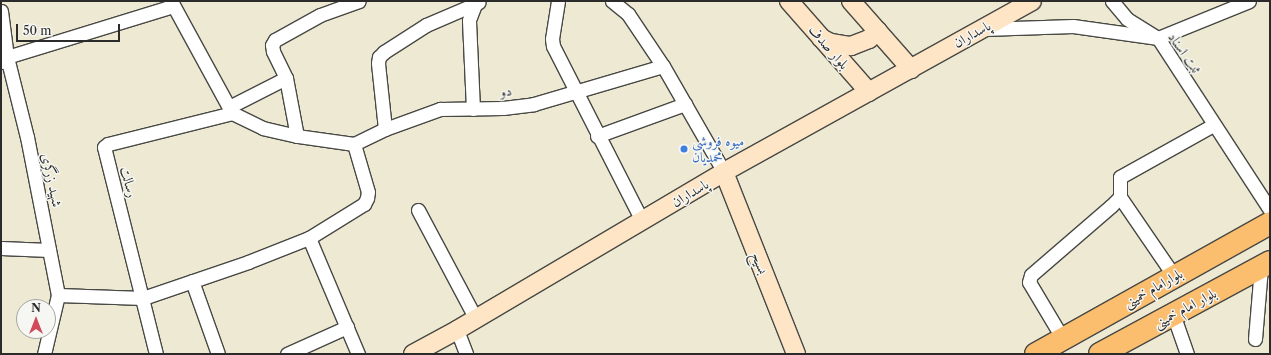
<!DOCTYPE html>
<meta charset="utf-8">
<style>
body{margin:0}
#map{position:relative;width:1271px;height:355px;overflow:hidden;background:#ede9d3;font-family:"Libre Caslon Text",Amiri,serif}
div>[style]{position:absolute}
.roads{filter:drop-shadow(1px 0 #484844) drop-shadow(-1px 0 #484844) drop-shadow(0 1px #484844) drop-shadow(0 -1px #484844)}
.street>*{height:13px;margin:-6.5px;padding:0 6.5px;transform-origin:6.5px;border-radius:6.5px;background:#fff}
.secondary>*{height:18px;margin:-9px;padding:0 9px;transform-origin:9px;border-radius:9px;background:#fde5c5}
.highway>*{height:22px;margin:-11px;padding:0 11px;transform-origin:11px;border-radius:11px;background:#fbbd6e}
.dots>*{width:11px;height:11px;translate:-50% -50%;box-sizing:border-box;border:2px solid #f6f6f2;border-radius:50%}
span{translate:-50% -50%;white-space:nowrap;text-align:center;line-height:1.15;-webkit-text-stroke:3px #f6f6f2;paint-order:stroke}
.street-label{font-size:14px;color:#2b2b2b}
.shop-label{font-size:14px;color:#366cbe}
.left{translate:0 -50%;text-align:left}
.frame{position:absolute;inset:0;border:2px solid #2b2b2b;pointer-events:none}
.north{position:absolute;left:16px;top:299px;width:40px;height:40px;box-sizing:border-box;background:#f6f6f2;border:1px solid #a5a5a2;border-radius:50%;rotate:0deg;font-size:11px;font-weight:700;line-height:16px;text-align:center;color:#2b2b2b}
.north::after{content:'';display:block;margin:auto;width:14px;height:18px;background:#d1495b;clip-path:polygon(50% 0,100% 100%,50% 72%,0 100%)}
.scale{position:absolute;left:16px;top:24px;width:104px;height:18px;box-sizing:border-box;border:2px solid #2b2b2b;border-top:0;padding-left:5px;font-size:12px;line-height:14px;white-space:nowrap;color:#2b2b2b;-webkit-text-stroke:3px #f6f6f2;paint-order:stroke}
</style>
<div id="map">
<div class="roads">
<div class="street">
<div style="left:558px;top:1px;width:38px;rotate:99deg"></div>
<div style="left:552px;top:39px;width:7px;rotate:82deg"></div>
<div style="left:553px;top:46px;width:196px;rotate:63deg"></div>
<div style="left:612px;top:1px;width:21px;rotate:39deg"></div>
<div style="left:628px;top:14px;width:63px;rotate:56.1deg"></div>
<div style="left:663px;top:66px;width:122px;rotate:60.1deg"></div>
<div style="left:1112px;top:1px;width:23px;rotate:50deg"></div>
<div style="left:1127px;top:19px;width:36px;rotate:32deg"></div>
<div style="left:1158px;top:38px;width:98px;rotate:-22.1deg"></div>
<div style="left:1px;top:11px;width:46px;rotate:82.6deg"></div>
<div style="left:7px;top:57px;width:82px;rotate:76deg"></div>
<div style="left:27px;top:137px;width:161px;rotate:78.9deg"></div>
<div style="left:58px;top:295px;width:61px;rotate:103.3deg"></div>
<div style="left:984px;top:29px;width:89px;rotate:-1.9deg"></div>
<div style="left:1073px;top:26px;width:86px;rotate:8deg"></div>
<div style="left:1158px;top:38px;width:205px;rotate:56.9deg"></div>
<div style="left:1px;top:62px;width:8px;rotate:-40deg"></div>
<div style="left:7px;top:57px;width:174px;rotate:-17.1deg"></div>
<div style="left:286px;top:78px;width:59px;rotate:79.3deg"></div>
<div style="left:229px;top:107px;width:64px;rotate:-27deg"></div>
<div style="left:286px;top:78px;width:30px;rotate:-116deg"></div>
<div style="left:273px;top:51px;width:6px;rotate:-99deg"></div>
<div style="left:272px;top:45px;width:6px;rotate:-59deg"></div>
<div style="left:275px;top:40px;width:51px;rotate:-29.1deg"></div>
<div style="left:320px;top:15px;width:41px;rotate:-19.7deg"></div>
<div style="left:473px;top:109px;width:89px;rotate:-92.6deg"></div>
<div style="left:469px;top:20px;width:17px;rotate:-69deg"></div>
<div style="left:475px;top:4px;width:4px;rotate:-27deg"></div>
<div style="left:385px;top:129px;width:66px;rotate:-96.1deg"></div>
<div style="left:378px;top:63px;width:6px;rotate:-81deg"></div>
<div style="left:379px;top:57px;width:7px;rotate:-45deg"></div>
<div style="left:384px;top:52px;width:50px;rotate:-32.7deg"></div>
<div style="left:426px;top:25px;width:53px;rotate:-23.2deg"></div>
<div style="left:597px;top:136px;width:94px;rotate:-20deg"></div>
<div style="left:354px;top:144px;width:34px;rotate:-26deg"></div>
<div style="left:385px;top:129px;width:59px;rotate:-20deg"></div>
<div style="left:440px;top:109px;width:63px;rotate:-0.9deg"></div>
<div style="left:503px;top:108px;width:31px;rotate:-7deg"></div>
<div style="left:534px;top:104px;width:134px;rotate:-16.4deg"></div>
<div style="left:418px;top:210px;width:123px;rotate:62deg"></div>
<div style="left:309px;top:238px;width:126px;rotate:67.1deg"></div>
<div style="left:1px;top:248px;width:48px;rotate:2.4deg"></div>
<div style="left:1174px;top:276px;width:96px;rotate:-124.4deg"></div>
<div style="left:1120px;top:197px;width:20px;rotate:-90deg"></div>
<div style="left:1120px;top:177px;width:107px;rotate:-29.2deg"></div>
<div style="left:192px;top:281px;width:77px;rotate:70.4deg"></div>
<div style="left:58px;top:295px;width:85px;rotate:2deg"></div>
<div style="left:143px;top:298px;width:111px;rotate:-18.9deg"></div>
<div style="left:248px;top:262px;width:66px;rotate:-21.5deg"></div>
<div style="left:309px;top:238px;width:65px;rotate:-31.7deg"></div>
<div style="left:364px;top:204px;width:7px;rotate:-63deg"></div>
<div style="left:367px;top:198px;width:6px;rotate:-81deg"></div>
<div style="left:368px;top:192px;width:50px;rotate:-106.3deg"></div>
<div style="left:354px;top:144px;width:58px;rotate:-172deg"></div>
<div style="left:297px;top:136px;width:35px;rotate:-167deg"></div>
<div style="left:263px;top:128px;width:34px;rotate:-154deg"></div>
<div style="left:232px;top:113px;width:128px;rotate:-118.6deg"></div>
<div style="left:1173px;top:314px;width:42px;rotate:70.7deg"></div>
<div style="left:457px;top:330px;width:26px;rotate:69deg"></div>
<div style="left:1063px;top:339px;width:66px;rotate:-120.8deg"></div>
<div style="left:1029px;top:282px;width:7px;rotate:-74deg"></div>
<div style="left:1031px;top:275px;width:106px;rotate:-40.8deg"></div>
<div style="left:1111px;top:206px;width:13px;rotate:-45deg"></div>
<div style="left:1255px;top:339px;width:72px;rotate:-85.2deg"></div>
<div style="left:156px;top:354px;width:213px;rotate:-104.1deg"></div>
<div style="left:104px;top:147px;width:5px;rotate:-37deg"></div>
<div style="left:108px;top:144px;width:128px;rotate:-14deg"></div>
<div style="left:287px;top:354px;width:66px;rotate:-24.2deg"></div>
</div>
<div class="secondary">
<div style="left:789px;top:1px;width:121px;rotate:48.7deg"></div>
<div style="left:851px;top:1px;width:91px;rotate:48.6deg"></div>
<div style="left:821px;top:38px;width:11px;rotate:27deg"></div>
<div style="left:831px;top:43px;width:20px;rotate:9deg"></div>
<div style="left:851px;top:46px;width:19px;rotate:-21deg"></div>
<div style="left:869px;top:39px;width:12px;rotate:-42deg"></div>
<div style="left:724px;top:172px;width:196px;rotate:68.4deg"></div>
<div style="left:413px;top:354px;width:50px;rotate:-28.6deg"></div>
<div style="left:457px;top:330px;width:310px;rotate:-30.6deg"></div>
<div style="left:724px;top:172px;width:352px;rotate:-29deg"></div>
</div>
<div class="highway">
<div style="left:1036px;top:354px;width:268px;rotate:-29.2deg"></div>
<div style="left:1100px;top:354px;width:193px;rotate:-28.4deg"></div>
</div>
</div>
<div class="dots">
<div style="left:684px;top:149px;background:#3f7fe0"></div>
</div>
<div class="street-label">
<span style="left:972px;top:34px;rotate:-29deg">پاسداران</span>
<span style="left:829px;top:47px;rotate:49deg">بلوار صدف</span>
<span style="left:1185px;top:53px;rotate:55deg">ثبت اسناد</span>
<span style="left:506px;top:91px;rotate:-6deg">دو</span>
<span style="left:52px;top:180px;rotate:78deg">شهید زرگری</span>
<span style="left:129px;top:182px;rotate:75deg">رسالت</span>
<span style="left:690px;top:193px;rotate:-31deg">پاسداران</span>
<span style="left:760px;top:263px;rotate:68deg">بسیح</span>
<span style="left:1153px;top:288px;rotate:-29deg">بلوارامام خمینی</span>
<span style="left:1185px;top:308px;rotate:-28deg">بلوار امام خمینی</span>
</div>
<div class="shop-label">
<span class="left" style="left:692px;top:149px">میوه فروشی<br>محمدیان</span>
</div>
<div class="frame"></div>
<div class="north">N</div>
<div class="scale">50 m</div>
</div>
